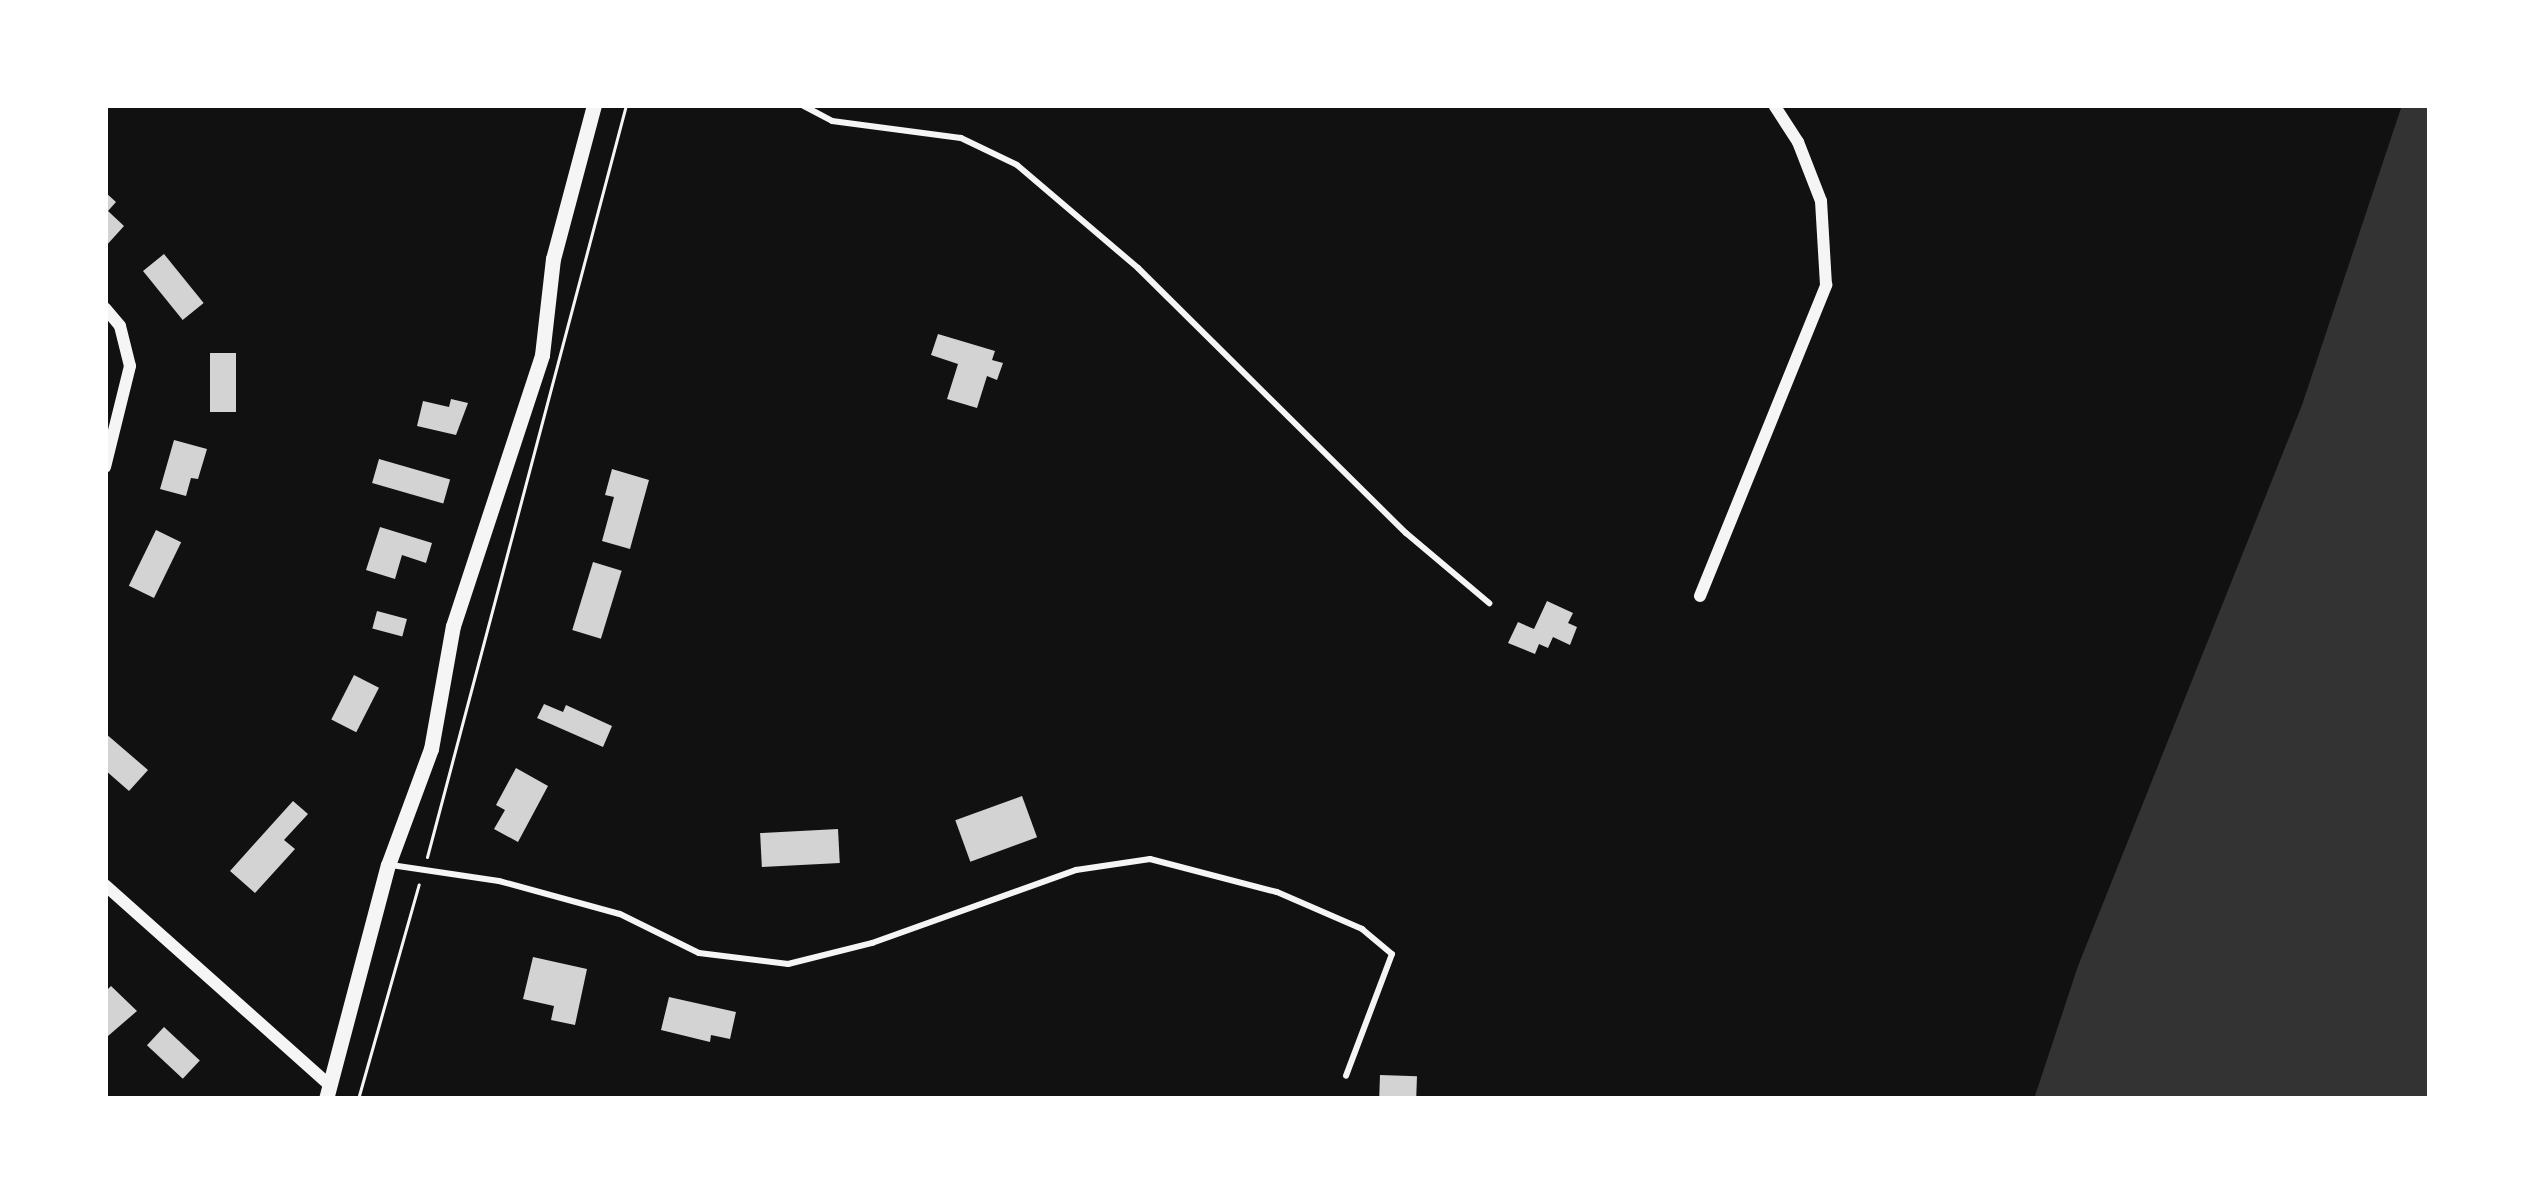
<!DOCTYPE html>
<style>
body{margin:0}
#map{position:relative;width:2535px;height:1204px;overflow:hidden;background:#111;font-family:Poppins,sans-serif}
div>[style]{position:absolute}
.water>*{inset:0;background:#333}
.building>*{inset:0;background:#d3d3d3;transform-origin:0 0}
.path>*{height:3px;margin:-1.5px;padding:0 1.5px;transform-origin:1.5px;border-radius:1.5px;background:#f5f5f5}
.service>*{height:6px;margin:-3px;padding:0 3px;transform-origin:3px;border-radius:3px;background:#f5f5f5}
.minor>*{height:12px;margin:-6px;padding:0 6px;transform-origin:6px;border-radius:6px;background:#f5f5f5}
.tertiary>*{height:15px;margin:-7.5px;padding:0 7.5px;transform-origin:7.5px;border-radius:7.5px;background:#f5f5f5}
span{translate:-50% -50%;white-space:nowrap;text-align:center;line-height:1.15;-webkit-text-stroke:12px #fff;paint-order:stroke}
.frame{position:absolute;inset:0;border:108px solid #fff;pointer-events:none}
</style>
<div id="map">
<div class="water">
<div style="clip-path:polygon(2402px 105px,2430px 105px,2430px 1099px,2034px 1099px,2078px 966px,2302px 405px)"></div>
</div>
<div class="building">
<div style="clip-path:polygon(105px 192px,116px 202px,108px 211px,124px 226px,105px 247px)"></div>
<div style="left:164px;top:254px;width:63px;height:27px;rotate:51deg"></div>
<div style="clip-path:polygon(938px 334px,995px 351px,992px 360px,1003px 363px,997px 380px,987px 376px,977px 408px,947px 399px,958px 364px,931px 355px)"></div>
<div style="left:210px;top:353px;width:26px;height:59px"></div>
<div style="clip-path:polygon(451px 399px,468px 403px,456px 435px,417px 426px,423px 401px,449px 407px)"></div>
<div style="clip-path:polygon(174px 440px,207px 449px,198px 479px,191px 478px,186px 496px,160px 489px)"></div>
<div style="left:379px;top:459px;width:74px;height:25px;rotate:16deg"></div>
<div style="clip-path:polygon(612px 469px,649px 480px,630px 549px,602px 541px,614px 497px,605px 495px)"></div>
<div style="clip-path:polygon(380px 527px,432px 543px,426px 563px,402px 555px,395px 579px,366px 570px)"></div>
<div style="left:156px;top:530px;width:28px;height:62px;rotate:26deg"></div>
<div style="left:593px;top:562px;width:30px;height:71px;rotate:17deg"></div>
<div style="clip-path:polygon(1547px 601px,1573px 613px,1568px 623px,1577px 627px,1570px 645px,1553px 637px,1548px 648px,1539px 644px,1535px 654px,1508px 643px,1518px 622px,1534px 629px)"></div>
<div style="left:377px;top:611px;width:31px;height:18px;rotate:15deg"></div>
<div style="left:354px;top:675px;width:28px;height:50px;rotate:27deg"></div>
<div style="clip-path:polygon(544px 704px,563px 712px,566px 705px,612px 726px,603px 747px,537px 718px)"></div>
<div style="clip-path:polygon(105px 733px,148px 770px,129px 791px,105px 770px)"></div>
<div style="clip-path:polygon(516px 768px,548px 786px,518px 842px,494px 829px,505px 810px,496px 805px)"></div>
<div style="left:1022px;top:796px;width:44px;height:71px;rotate:70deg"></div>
<div style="clip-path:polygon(293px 801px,308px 814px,284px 840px,295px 849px,255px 893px,230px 871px)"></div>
<div style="left:838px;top:829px;width:34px;height:78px;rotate:87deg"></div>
<div style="clip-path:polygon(533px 957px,587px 969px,575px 1025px,551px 1020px,554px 1006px,523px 999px)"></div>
<div style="clip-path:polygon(111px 986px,137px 1011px,108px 1036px,105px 992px)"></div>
<div style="clip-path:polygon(669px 997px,736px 1012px,730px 1039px,711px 1035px,710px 1042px,661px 1030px)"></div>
<div style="left:164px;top:1027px;width:49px;height:25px;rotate:43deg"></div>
<div style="left:1380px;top:1075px;width:37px;height:24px;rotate:2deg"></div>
</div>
<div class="path">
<div style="left:427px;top:857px;width:778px;rotate:-75.18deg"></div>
<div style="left:358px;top:1099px;width:223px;rotate:-74.2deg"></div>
</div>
<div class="service">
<div style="left:802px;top:105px;width:34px;rotate:28deg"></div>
<div style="left:832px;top:121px;width:130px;rotate:7.5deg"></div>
<div style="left:961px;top:138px;width:62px;rotate:25.7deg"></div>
<div style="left:1017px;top:165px;width:159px;rotate:40.4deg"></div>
<div style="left:1138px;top:268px;width:377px;rotate:44.7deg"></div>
<div style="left:1406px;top:533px;width:109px;rotate:40.1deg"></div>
<div style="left:391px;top:865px;width:109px;rotate:8.4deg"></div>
<div style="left:499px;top:881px;width:125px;rotate:15.3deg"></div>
<div style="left:620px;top:914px;width:88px;rotate:26.3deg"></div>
<div style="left:699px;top:953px;width:90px;rotate:7deg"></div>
<div style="left:788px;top:964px;width:87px;rotate:-14deg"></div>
<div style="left:872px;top:943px;width:217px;rotate:-19.7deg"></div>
<div style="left:1076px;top:870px;width:75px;rotate:-8.5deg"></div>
<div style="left:1150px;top:859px;width:131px;rotate:14.6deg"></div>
<div style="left:1277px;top:892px;width:93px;rotate:23.5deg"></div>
<div style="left:1362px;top:929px;width:39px;rotate:40deg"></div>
<div style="left:1392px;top:954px;width:130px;rotate:110.7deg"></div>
</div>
<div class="minor">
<div style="left:105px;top:308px;width:23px;rotate:50deg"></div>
<div style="left:120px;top:326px;width:41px;rotate:76deg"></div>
<div style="left:130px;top:366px;width:104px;rotate:103.9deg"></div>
<div style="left:1700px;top:596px;width:336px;rotate:-67.9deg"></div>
<div style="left:1826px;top:285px;width:84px;rotate:-93.4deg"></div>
<div style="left:1821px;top:201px;width:63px;rotate:-111.3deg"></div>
<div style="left:1798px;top:142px;width:44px;rotate:-123deg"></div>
<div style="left:105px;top:885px;width:299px;rotate:41.7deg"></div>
</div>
<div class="tertiary">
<div style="left:326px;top:1099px;width:242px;rotate:-75.2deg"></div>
<div style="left:388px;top:865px;width:124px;rotate:-69.7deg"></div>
<div style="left:431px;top:749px;width:125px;rotate:-79.9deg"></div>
<div style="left:453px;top:626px;width:285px;rotate:-71.8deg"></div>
<div style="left:542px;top:355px;width:97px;rotate:-83.5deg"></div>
<div style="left:553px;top:259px;width:159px;rotate:-75.1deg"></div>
</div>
<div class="frame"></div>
</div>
